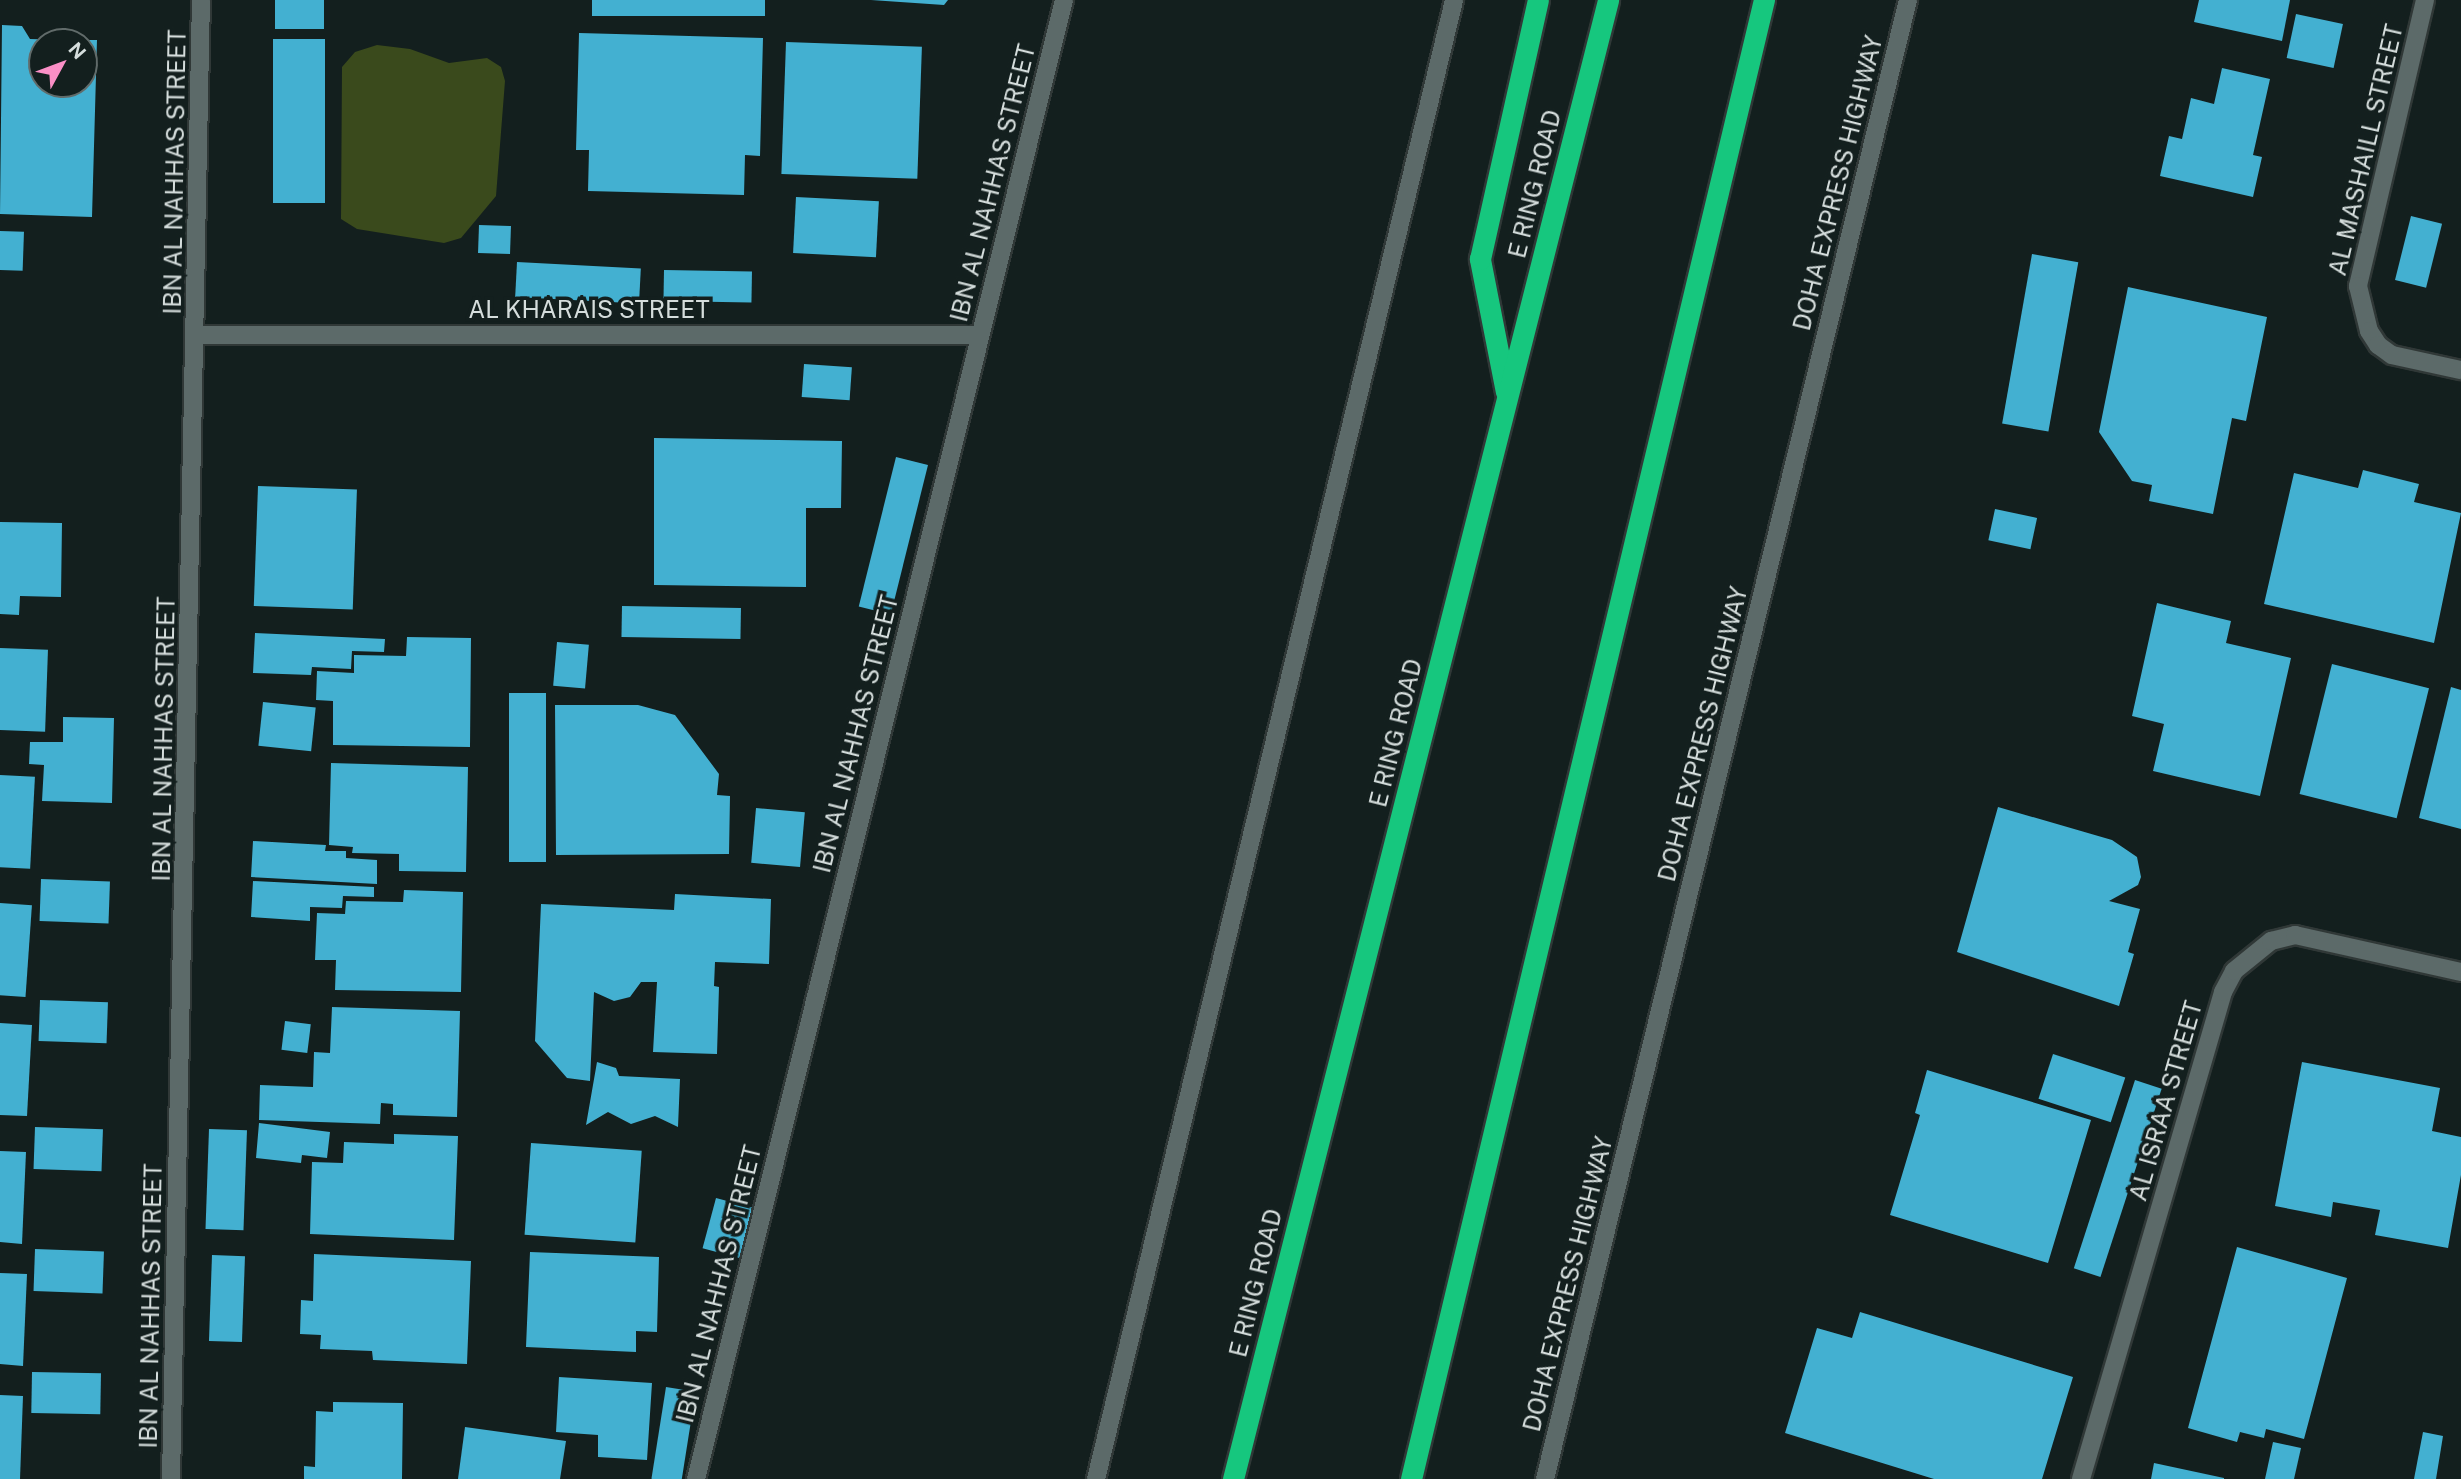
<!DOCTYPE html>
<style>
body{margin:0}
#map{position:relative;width:2461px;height:1479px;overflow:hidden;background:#131f1e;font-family:"Public Sans",sans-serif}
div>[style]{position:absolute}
.green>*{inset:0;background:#3a4a1c}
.building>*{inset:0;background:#43b0d1;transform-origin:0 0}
.roads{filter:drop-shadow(2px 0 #303837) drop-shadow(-2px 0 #303837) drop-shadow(0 2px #303837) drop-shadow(0 -2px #303837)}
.minor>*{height:18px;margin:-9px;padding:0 9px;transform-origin:9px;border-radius:9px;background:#5c6a69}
.tertiary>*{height:18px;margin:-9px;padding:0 9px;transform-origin:9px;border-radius:9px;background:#5c6a69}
.motorway>*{height:21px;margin:-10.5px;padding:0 10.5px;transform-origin:10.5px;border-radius:10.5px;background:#16c77e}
span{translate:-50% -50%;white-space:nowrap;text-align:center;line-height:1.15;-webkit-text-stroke:7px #131f1e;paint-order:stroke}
.street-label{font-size:24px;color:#d5dddc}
.north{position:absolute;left:28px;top:28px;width:70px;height:70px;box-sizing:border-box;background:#131f1e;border:2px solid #616b6a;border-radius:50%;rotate:49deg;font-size:19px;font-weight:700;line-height:28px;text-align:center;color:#d5dddc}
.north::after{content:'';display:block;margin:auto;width:24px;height:32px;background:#fa8fc6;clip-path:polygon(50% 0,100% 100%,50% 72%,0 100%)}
</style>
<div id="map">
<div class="green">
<div style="clip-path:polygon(377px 45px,410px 49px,449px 63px,487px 58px,501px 67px,505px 81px,496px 196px,461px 238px,444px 243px,357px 229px,341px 219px,342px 67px,355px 52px)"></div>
</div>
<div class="building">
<div style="left:275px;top:0;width:49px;height:29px"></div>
<div style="left:592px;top:0;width:173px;height:16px"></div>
<div style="clip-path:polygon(871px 0,948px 0,944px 5px)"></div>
<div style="clip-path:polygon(2199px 0,2290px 0,2282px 41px,2194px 22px)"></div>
<div style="left:2296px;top:14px;width:48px;height:45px;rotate:12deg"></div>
<div style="clip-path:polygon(2px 25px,22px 26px,30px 39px,65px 40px,42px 42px,42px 84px,84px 84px,84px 40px,97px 40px,92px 217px,0 214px)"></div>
<div style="clip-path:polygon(579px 33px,763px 38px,760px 156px,745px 155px,744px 195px,588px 191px,589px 150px,576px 150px)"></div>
<div style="left:273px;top:39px;width:52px;height:164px"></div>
<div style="left:786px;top:42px;width:136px;height:132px;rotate:2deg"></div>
<div style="clip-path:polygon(2222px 68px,2270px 79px,2253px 155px,2262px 157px,2253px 197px,2160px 176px,2169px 136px,2182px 139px,2191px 98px,2214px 104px)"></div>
<div style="left:796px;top:197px;width:83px;height:56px;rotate:3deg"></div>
<div style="left:2411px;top:216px;width:32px;height:66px;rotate:14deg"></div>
<div style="left:479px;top:225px;width:32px;height:28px;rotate:2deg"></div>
<div style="left:0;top:231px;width:24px;height:39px;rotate:2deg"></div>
<div style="left:2032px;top:254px;width:47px;height:172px;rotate:10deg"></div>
<div style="left:517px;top:262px;width:124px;height:35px;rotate:3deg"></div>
<div style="left:664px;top:270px;width:88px;height:31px;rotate:1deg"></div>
<div style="clip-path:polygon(2128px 287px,2267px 317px,2246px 421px,2232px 418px,2213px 514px,2149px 501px,2152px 485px,2132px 481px,2099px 432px)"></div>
<div style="left:804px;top:364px;width:48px;height:33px;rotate:4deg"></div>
<div style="clip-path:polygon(654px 438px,842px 441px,841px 508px,806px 508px,806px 587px,654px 585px)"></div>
<div style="left:896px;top:457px;width:33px;height:154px;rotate:14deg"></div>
<div style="clip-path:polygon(2363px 470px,2419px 484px,2414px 502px,2461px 513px,2434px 643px,2264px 604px,2294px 473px,2358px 488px)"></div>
<div style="left:258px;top:486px;width:99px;height:120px;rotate:2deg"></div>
<div style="left:1995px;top:509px;width:43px;height:32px;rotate:12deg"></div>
<div style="clip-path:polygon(0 522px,62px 523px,61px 597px,20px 596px,19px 615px,0 614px)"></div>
<div style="clip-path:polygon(2157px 603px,2231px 621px,2226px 643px,2291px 658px,2260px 796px,2153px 771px,2164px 724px,2132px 716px)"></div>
<div style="left:622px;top:606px;width:119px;height:31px;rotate:1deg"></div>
<div style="clip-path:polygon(255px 633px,385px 639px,384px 652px,352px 651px,351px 669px,312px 667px,311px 675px,253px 673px)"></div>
<div style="clip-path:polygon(407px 637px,471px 638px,470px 747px,333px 745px,333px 701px,316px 700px,317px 671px,354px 673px,354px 655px,406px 656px)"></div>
<div style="left:557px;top:642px;width:32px;height:44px;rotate:5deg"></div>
<div style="left:0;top:648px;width:48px;height:82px;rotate:2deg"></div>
<div style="left:2332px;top:664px;width:100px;height:134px;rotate:14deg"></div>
<div style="clip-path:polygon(2451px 687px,2461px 690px,2461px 829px,2419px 818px)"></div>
<div style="left:509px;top:693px;width:37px;height:169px"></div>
<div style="left:263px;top:702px;width:53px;height:44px;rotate:6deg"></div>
<div style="clip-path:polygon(555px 705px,638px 705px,675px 715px,719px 774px,717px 795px,730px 796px,729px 854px,556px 855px)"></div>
<div style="clip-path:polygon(63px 717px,114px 718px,112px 803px,42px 801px,44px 765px,29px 764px,30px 742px,63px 742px)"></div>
<div style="clip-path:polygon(331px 763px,468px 767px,466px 872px,399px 871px,399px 854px,352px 853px,353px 847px,329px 845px)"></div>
<div style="left:0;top:775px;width:35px;height:92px;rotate:3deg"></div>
<div style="clip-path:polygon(1998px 807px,2112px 840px,2137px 857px,2141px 877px,2138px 885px,2109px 901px,2140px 909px,2128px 952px,2134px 954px,2119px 1006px,1957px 952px)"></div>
<div style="left:756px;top:808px;width:49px;height:55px;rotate:5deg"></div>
<div style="clip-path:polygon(253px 841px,326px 845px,325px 851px,346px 851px,346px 858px,377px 860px,377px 884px,251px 877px)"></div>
<div style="left:41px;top:879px;width:69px;height:42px;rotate:2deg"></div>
<div style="clip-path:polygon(253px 881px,374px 887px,374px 897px,343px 896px,342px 908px,310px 907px,310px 921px,251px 917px)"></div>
<div style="clip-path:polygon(404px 890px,463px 892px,461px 992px,335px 990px,336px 960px,315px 960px,317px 913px,345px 914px,346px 901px,403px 902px)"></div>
<div style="clip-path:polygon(675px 894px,771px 899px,769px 964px,715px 962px,714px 986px,719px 987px,717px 1054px,653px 1052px,657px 982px,641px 982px,630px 997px,614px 1001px,594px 992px,590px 1081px,567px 1078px,535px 1041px,541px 904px,674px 910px)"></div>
<div style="left:0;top:903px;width:32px;height:92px;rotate:4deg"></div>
<div style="left:40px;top:1000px;width:68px;height:41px;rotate:2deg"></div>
<div style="clip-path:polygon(332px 1007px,460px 1011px,457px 1117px,393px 1115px,393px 1104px,381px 1103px,380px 1124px,259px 1120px,260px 1085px,313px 1087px,314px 1052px,330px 1053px)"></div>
<div style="left:285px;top:1021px;width:26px;height:29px;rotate:7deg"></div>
<div style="clip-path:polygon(0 1023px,32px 1025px,27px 1116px,0 1115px)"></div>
<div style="left:2053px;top:1054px;width:76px;height:47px;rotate:18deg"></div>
<div style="clip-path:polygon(597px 1062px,616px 1068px,619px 1076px,680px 1079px,678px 1127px,655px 1116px,631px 1124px,608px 1112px,586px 1125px)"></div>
<div style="clip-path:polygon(2302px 1062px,2440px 1088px,2432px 1131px,2461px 1137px,2461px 1175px,2448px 1248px,2375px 1235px,2380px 1210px,2333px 1202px,2331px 1217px,2275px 1206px)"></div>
<div style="clip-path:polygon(1927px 1070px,2091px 1120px,2048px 1263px,1890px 1215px,1920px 1115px,1915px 1113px)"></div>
<div style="left:2135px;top:1080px;width:28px;height:198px;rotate:18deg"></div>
<div style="clip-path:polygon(259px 1123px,330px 1132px,327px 1158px,302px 1155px,301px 1163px,256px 1158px)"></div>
<div style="left:35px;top:1127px;width:68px;height:42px;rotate:2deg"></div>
<div style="left:209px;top:1129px;width:38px;height:100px;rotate:2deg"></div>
<div style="clip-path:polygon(394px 1134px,458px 1136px,454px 1240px,310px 1234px,312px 1162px,343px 1163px,344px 1142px,394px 1144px)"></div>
<div style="left:531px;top:1143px;width:111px;height:92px;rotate:4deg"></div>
<div style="clip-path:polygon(0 1151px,26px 1152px,22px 1244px,0 1242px)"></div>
<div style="left:716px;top:1198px;width:38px;height:52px;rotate:15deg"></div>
<div style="clip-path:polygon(2237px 1247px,2347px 1278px,2304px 1439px,2266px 1429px,2264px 1438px,2240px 1432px,2237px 1442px,2188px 1428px)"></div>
<div style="left:35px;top:1249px;width:69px;height:42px;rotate:2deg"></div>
<div style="clip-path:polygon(530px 1252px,659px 1257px,657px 1332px,636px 1331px,636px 1352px,526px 1347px)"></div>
<div style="clip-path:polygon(314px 1254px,471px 1261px,467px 1364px,373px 1360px,372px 1351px,320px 1349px,321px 1335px,300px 1334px,301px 1300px,313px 1301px)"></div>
<div style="left:212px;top:1255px;width:33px;height:86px;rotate:2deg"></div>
<div style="clip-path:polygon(0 1273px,27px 1274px,23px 1366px,0 1364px)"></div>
<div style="clip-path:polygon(1860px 1312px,2073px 1377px,2042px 1479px,1934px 1479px,1785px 1433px,1817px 1328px,1852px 1338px)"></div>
<div style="left:32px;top:1372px;width:69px;height:41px;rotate:1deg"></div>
<div style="clip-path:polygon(559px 1377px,652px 1383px,647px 1460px,598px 1457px,598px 1435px,556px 1432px)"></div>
<div style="left:666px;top:1387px;width:30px;height:93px;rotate:9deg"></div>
<div style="clip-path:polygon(0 1395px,23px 1396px,20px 1479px,0 1479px)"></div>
<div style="clip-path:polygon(333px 1402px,403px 1403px,402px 1479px,304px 1479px,304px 1466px,315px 1467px,316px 1411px,333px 1412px)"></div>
<div style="clip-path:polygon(465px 1427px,566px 1441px,560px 1479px,458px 1479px)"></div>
<div style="clip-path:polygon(2423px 1432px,2443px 1436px,2436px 1479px,2414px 1479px)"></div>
<div style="clip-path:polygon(2273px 1442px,2301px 1448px,2294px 1479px,2265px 1479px)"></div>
<div style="clip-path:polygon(2154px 1463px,2224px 1478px,2224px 1479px,2151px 1479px)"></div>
</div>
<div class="roads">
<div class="minor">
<div style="left:2425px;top:0;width:294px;rotate:103.2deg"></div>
<div style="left:2358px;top:286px;width:46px;rotate:76.3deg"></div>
<div style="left:2369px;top:331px;width:17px;rotate:57deg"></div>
<div style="left:2378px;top:345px;width:17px;rotate:36deg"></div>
<div style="left:2392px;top:355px;width:71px;rotate:12.3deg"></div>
<div style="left:197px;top:335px;width:783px"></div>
<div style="left:171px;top:1479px;width:1479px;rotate:-88.84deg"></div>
<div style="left:696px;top:1479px;width:1524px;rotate:-76.03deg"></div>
<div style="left:2081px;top:1479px;width:507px;rotate:-73.74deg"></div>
<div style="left:2223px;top:992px;width:24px;rotate:-62deg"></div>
<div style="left:2234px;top:971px;width:48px;rotate:-39deg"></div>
<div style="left:2271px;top:941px;width:25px;rotate:-14deg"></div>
<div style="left:2295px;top:935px;width:170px;rotate:12.6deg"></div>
</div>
<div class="tertiary">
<div style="left:1096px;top:1479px;width:1522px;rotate:-76.39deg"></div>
<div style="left:1545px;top:1479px;width:1523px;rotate:-76.21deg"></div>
</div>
<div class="motorway">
<div style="left:1506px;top:392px;width:136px;rotate:-101.1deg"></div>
<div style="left:1480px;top:259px;width:265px;rotate:-77.4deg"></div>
<div style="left:1233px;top:1479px;width:1526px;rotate:-75.77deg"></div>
<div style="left:1411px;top:1479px;width:1521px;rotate:-76.58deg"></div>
</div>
</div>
<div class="street-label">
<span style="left:2366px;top:150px;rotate:-77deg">AL MASHAILL STREET</span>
<span style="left:175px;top:172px;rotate:-89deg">IBN AL NAHHAS STREET</span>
<span style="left:993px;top:183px;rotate:-76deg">IBN AL NAHHAS STREET</span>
<span style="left:1838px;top:183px;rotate:-76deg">DOHA EXPRESS HIGHWAY</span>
<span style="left:1535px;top:184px;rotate:-76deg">E RING ROAD</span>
<span style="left:589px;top:310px">AL KHARAIS STREET</span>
<span style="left:1396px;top:733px;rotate:-76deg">E RING ROAD</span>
<span style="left:856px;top:734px;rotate:-76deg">IBN AL NAHHAS STREET</span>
<span style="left:1703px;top:734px;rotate:-76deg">DOHA EXPRESS HIGHWAY</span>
<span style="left:164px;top:739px;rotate:-89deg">IBN AL NAHHAS STREET</span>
<span style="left:2166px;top:1101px;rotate:-74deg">AL ISRAA STREET</span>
<span style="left:1256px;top:1283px;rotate:-76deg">E RING ROAD</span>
<span style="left:719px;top:1284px;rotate:-76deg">IBN AL NAHHAS STREET</span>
<span style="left:1568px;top:1284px;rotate:-76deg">DOHA EXPRESS HIGHWAY</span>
<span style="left:151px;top:1306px;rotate:-89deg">IBN AL NAHHAS STREET</span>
</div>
<div class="north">N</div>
</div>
